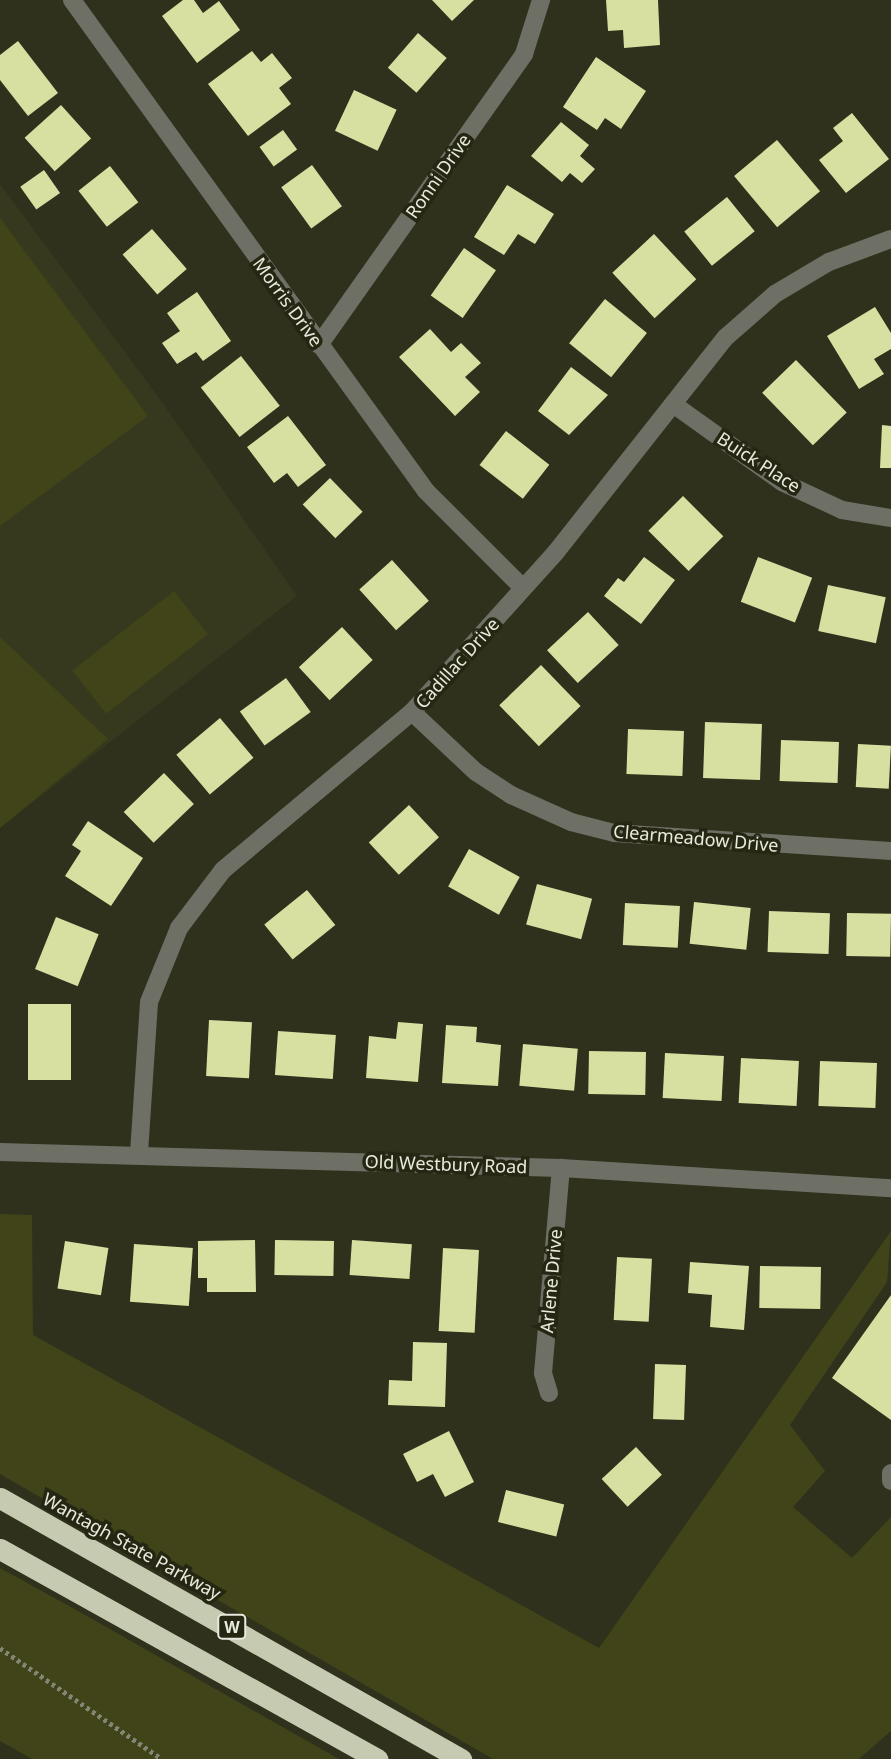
<!DOCTYPE html>
<style>
body{margin:0}
#map{position:relative;width:891px;height:1759px;overflow:hidden;background:#2f311d;font-family:"Noto Sans",sans-serif}
div>[style]{position:absolute}
.built>*{inset:0;background:#36391d}
.green>*{inset:0;background:#404418;transform-origin:0 0}
.building>*{inset:0;background:#d8e0a1;transform-origin:0 0}
.path>*{height:4.5px;margin-top:-2.25px;transform-origin:0;background:repeating-linear-gradient(90deg,#848675 0 3.5px,transparent 0 7px)}
.minor>*{height:18px;margin:-9px;padding:0 9px;transform-origin:9px;border-radius:9px;background:#6e7066}
.highway>*{height:21px;margin:-10.5px;padding:0 10.5px;transform-origin:10.5px;border-radius:10.5px;background:#c6cab0}
span{translate:-50% -50%;white-space:nowrap;text-align:center;line-height:1.15;-webkit-text-stroke:7px #252713;paint-order:stroke}
.shield-label span{padding:2px 5px;background:#252713;border:2px solid;border-radius:5px;-webkit-text-stroke-width:0}
.shield-label{font-size:16px;color:#e8eadd;font-weight:700}
.street-label{font-size:18px;color:#e8eadd}
</style>
<div id="map">
<div class="built">
<div style="clip-path:polygon(0 184px,162px 402px,297px 596px,0 828px)"></div>
</div>
<div class="green">
<div style="clip-path:polygon(0 218px,148px 416px,0 526px)"></div>
<div style="left:174px;top:591px;width:55px;height:129px;rotate:52deg"></div>
<div style="clip-path:polygon(0 637px,108px 739px,0 828px)"></div>
<div style="clip-path:polygon(0 1214px,32px 1215px,33px 1335px,599px 1648px,891px 1231px,887px 1282px,790px 1425px,825px 1471px,793px 1507px,852px 1558px,891px 1517px,891px 1731px,859px 1759px,493px 1759px,0 1474px)"></div>
<div style="clip-path:polygon(0 1568px,71px 1607px,339px 1759px,32px 1759px,0 1741px)"></div>
</div>
<div class="building">
<div style="clip-path:polygon(183px 0,194px 0,203px 13px,219px 1px,240px 30px,197px 63px,162px 16px)"></div>
<div style="clip-path:polygon(432px 0,474px 0,452px 21px)"></div>
<div style="clip-path:polygon(606px 0,658px 0,660px 45px,624px 48px,623px 30px,608px 31px)"></div>
<div style="left:418px;top:33px;width:38px;height:46px;rotate:41deg"></div>
<div style="clip-path:polygon(18px 41px,58px 93px,28px 116px,0 80px,0 55px)"></div>
<div style="clip-path:polygon(252px 51px,261px 62px,272px 53px,292px 78px,279px 88px,291px 104px,248px 136px,208px 84px)"></div>
<div style="clip-path:polygon(596px 57px,646px 91px,621px 129px,605px 118px,597px 130px,563px 107px)"></div>
<div style="left:354px;top:90px;width:47px;height:45px;rotate:25deg"></div>
<div style="left:61px;top:105px;width:45px;height:49px;rotate:48deg"></div>
<div style="clip-path:polygon(852px 113px,889px 159px,846px 193px,819px 160px,843px 141px,833px 128px)"></div>
<div style="clip-path:polygon(561px 122px,589px 145px,580px 156px,595px 169px,582px 183px,570px 173px,562px 182px,531px 156px)"></div>
<div style="left:283px;top:130px;width:24px;height:29px;rotate:54deg"></div>
<div style="left:777px;top:140px;width:67px;height:56px;rotate:50deg"></div>
<div style="left:312px;top:165px;width:51px;height:38px;rotate:54deg"></div>
<div style="left:110px;top:166px;width:46px;height:40px;rotate:52deg"></div>
<div style="left:44px;top:170px;width:28px;height:29px;rotate:55deg"></div>
<div style="clip-path:polygon(507px 185px,554px 214px,535px 244px,518px 234px,504px 255px,474px 237px)"></div>
<div style="left:727px;top:197px;width:44px;height:55px;rotate:51deg"></div>
<div style="left:152px;top:229px;width:53px;height:39px;rotate:49deg"></div>
<div style="left:654px;top:234px;width:62px;height:57px;rotate:47deg"></div>
<div style="left:464px;top:248px;width:39px;height:58px;rotate:35deg"></div>
<div style="clip-path:polygon(197px 292px,231px 341px,203px 361px,196px 352px,177px 364px,162px 343px,180px 331px,167px 313px)"></div>
<div style="left:605px;top:299px;width:54px;height:57px;rotate:39deg"></div>
<div style="clip-path:polygon(875px 307px,891px 333px,891px 349px,874px 359px,884px 374px,859px 389px,827px 336px)"></div>
<div style="clip-path:polygon(430px 329px,451px 352px,461px 343px,481px 363px,465px 377px,480px 392px,455px 416px,399px 357px)"></div>
<div style="left:241px;top:356px;width:63px;height:51px;rotate:52deg"></div>
<div style="left:796px;top:360px;width:73px;height:47px;rotate:46deg"></div>
<div style="clip-path:polygon(571px 367px,608px 395px,569px 435px,538px 411px)"></div>
<div style="clip-path:polygon(288px 416px,326px 465px,298px 487px,287px 473px,274px 483px,247px 447px)"></div>
<div style="clip-path:polygon(882px 425px,891px 426px,891px 468px,880px 468px)"></div>
<div style="left:506px;top:431px;width:55px;height:43px;rotate:38deg"></div>
<div style="left:330px;top:478px;width:47px;height:38px;rotate:46deg"></div>
<div style="left:683px;top:496px;width:57px;height:49px;rotate:45deg"></div>
<div style="clip-path:polygon(644px 557px,675px 580px,641px 624px,604px 596px,618px 578px,624px 582px)"></div>
<div style="left:758px;top:557px;width:58px;height:48px;rotate:21deg"></div>
<div style="left:392px;top:560px;width:55px;height:44px;rotate:48deg"></div>
<div style="left:828px;top:585px;width:59px;height:47px;rotate:12deg"></div>
<div style="left:588px;top:612px;width:45px;height:56px;rotate:47deg"></div>
<div style="left:342px;top:627px;width:45px;height:59px;rotate:47deg"></div>
<div style="left:541px;top:665px;width:57px;height:58px;rotate:46deg"></div>
<div style="left:286px;top:678px;width:42px;height:57px;rotate:54deg"></div>
<div style="left:220px;top:718px;width:52px;height:57px;rotate:50deg"></div>
<div style="left:705px;top:722px;width:57px;height:56px;rotate:2deg"></div>
<div style="left:628px;top:729px;width:56px;height:45px;rotate:2deg"></div>
<div style="left:781px;top:740px;width:58px;height:41px;rotate:2deg"></div>
<div style="left:858px;top:744px;width:33px;height:43px;rotate:3deg"></div>
<div style="left:164px;top:773px;width:43px;height:56px;rotate:46deg"></div>
<div style="left:409px;top:805px;width:44px;height:55px;rotate:47deg"></div>
<div style="clip-path:polygon(88px 821px,143px 858px,111px 906px,65px 876px,81px 851px,72px 845px)"></div>
<div style="left:469px;top:849px;width:58px;height:43px;rotate:29deg"></div>
<div style="left:537px;top:884px;width:57px;height:42px;rotate:15deg"></div>
<div style="left:307px;top:890px;width:45px;height:55px;rotate:51deg"></div>
<div style="left:694px;top:902px;width:57px;height:42px;rotate:6deg"></div>
<div style="left:625px;top:903px;width:55px;height:42px;rotate:3deg"></div>
<div style="left:769px;top:911px;width:61px;height:41px;rotate:2deg"></div>
<div style="left:847px;top:913px;width:44px;height:43px;rotate:1deg"></div>
<div style="left:56px;top:917px;width:46px;height:56px;rotate:22deg"></div>
<div style="left:28px;top:1004px;width:43px;height:76px"></div>
<div style="left:209px;top:1020px;width:43px;height:56px;rotate:3deg"></div>
<div style="clip-path:polygon(398px 1022px,423px 1024px,418px 1082px,366px 1078px,369px 1036px,396px 1039px)"></div>
<div style="clip-path:polygon(446px 1025px,477px 1027px,476px 1042px,501px 1045px,498px 1086px,442px 1083px)"></div>
<div style="left:278px;top:1031px;width:58px;height:44px;rotate:4deg"></div>
<div style="left:523px;top:1044px;width:55px;height:42px;rotate:5deg"></div>
<div style="left:589px;top:1051px;width:57px;height:43px;rotate:1deg"></div>
<div style="left:665px;top:1053px;width:59px;height:45px;rotate:3deg"></div>
<div style="left:741px;top:1058px;width:58px;height:45px;rotate:3deg"></div>
<div style="left:820px;top:1061px;width:57px;height:45px;rotate:2deg"></div>
<div style="clip-path:polygon(255px 1240px,256px 1292px,207px 1292px,207px 1278px,198px 1278px,198px 1241px)"></div>
<div style="left:275px;top:1240px;width:59px;height:35px;rotate:1deg"></div>
<div style="left:352px;top:1240px;width:60px;height:35px;rotate:4deg"></div>
<div style="left:65px;top:1241px;width:44px;height:48px;rotate:9deg"></div>
<div style="left:134px;top:1244px;width:59px;height:58px;rotate:4deg"></div>
<div style="left:443px;top:1248px;width:36px;height:83px;rotate:3deg"></div>
<div style="left:617px;top:1257px;width:35px;height:63px;rotate:3deg"></div>
<div style="clip-path:polygon(690px 1262px,749px 1266px,744px 1330px,710px 1327px,712px 1295px,688px 1293px)"></div>
<div style="left:760px;top:1266px;width:61px;height:42px;rotate:1deg"></div>
<div style="clip-path:polygon(891px 1295px,891px 1420px,832px 1378px)"></div>
<div style="clip-path:polygon(413px 1342px,447px 1343px,445px 1407px,388px 1405px,389px 1380px,412px 1381px)"></div>
<div style="left:655px;top:1364px;width:31px;height:55px;rotate:2deg"></div>
<div style="clip-path:polygon(449px 1431px,474px 1482px,445px 1497px,433px 1474px,417px 1482px,403px 1454px)"></div>
<div style="left:636px;top:1447px;width:38px;height:47px;rotate:47deg"></div>
<div style="left:506px;top:1490px;width:60px;height:33px;rotate:14deg"></div>
</div>
<div class="path">
<div style="left:0;top:1648px;width:196px;rotate:34.4deg"></div>
</div>
<div class="minor">
<div style="left:72px;top:0;width:605px;rotate:54.21deg"></div>
<div style="left:426px;top:491px;width:137px;rotate:45deg"></div>
<div style="left:319px;top:345px;width:356px;rotate:-54.8deg"></div>
<div style="left:524px;top:54px;width:57px;rotate:-72.5deg"></div>
<div style="left:673px;top:404px;width:134px;rotate:35.6deg"></div>
<div style="left:782px;top:482px;width:66px;rotate:25deg"></div>
<div style="left:842px;top:510px;width:50px;rotate:9.3deg"></div>
<div style="left:412px;top:712px;width:88px;rotate:43.2deg"></div>
<div style="left:476px;top:772px;width:42px;rotate:33.3deg"></div>
<div style="left:511px;top:795px;width:66px;rotate:24.2deg"></div>
<div style="left:571px;top:822px;width:44px;rotate:14.3deg"></div>
<div style="left:614px;top:833px;width:278px;rotate:3.7deg"></div>
<div style="left:0;top:1152px;width:561px;rotate:1.63deg"></div>
<div style="left:561px;top:1168px;width:331px;rotate:3.5deg"></div>
<div style="left:139px;top:1153px;width:151px;rotate:-86.2deg"></div>
<div style="left:149px;top:1002px;width:80px;rotate:-67.9deg"></div>
<div style="left:179px;top:928px;width:73px;rotate:-52.8deg"></div>
<div style="left:223px;top:870px;width:246px;rotate:-39.9deg"></div>
<div style="left:412px;top:712px;width:215px;rotate:-48deg"></div>
<div style="left:556px;top:552px;width:273px;rotate:-51.7deg"></div>
<div style="left:725px;top:338px;width:67px;rotate:-41.3deg"></div>
<div style="left:775px;top:294px;width:63px;rotate:-30.7deg"></div>
<div style="left:829px;top:262px;width:66px;rotate:-20.4deg"></div>
<div style="left:549px;top:1393px;width:21px;rotate:-107deg"></div>
<div style="left:543px;top:1373px;width:206px;rotate:-85deg"></div>
<div style="left:891px;top:1473px;width:8px;rotate:90deg"></div>
</div>
<div class="highway">
<div style="left:0;top:1498px;width:530px;rotate:29.52deg"></div>
<div style="left:0;top:1549px;width:432px;rotate:29.1deg"></div>
</div>
<div class="shield-label">
<span style="left:232px;top:1627px">W</span>
</div>
<div class="street-label">
<span style="left:438px;top:176px;rotate:-55deg">Ronni Drive</span>
<span style="left:288px;top:302px;rotate:54deg">Morris Drive</span>
<span style="left:759px;top:462px;rotate:33deg">Buick Place</span>
<span style="left:457px;top:663px;rotate:-48deg">Cadillac Drive</span>
<span style="left:696px;top:838px;rotate:5deg">Clearmeadow Drive</span>
<span style="left:446px;top:1164px;rotate:2deg">Old Westbury Road</span>
<span style="left:551px;top:1281px;rotate:-85deg">Arlene Drive</span>
<span style="left:132px;top:1546px;rotate:29deg">Wantagh State Parkway</span>
</div>
</div>
